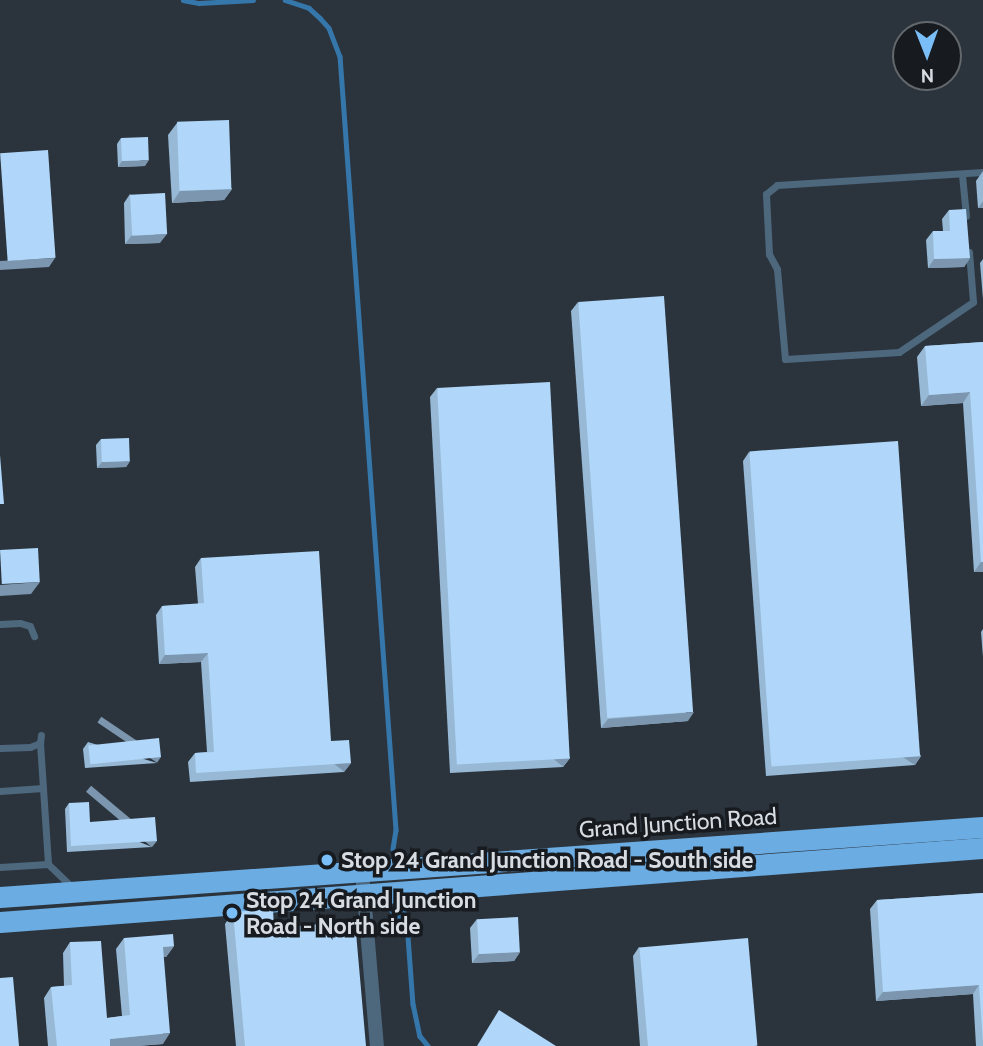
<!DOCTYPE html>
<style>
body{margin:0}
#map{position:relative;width:983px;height:1046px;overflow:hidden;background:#2b343d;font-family:Cabin,sans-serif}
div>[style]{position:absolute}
.stream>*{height:4.5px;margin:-2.25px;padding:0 2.25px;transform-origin:2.25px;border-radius:2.25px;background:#3677ab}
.lane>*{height:7px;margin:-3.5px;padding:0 3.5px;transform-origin:3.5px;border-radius:3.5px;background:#4d677d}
.street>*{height:14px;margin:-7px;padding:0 7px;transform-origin:7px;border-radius:7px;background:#4d677d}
.highway>*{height:21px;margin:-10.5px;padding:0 10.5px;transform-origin:10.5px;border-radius:10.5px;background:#6bace3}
.wall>*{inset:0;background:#97b9d6}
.shaded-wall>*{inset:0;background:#7b96ae;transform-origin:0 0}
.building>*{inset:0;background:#b0d7f9;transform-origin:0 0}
.dots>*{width:19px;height:19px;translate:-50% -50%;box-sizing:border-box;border:4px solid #171b1f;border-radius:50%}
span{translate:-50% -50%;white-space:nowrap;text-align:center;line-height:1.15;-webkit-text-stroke:7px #171b1f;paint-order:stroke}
.street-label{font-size:23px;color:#d6dce2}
.poi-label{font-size:23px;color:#d6dce2;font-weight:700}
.left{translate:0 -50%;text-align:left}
.north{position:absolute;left:892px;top:21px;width:70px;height:70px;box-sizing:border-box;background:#171b1f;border:2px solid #63686d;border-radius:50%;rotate:179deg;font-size:19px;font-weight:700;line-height:28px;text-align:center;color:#d6dce2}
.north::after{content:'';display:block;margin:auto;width:24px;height:32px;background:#7abef8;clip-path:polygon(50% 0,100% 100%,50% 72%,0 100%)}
</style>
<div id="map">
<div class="stream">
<div style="left:183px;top:0;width:16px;rotate:11deg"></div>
<div style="left:199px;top:3px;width:54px;rotate:-3.2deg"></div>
<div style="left:285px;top:0;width:25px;rotate:18deg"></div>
<div style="left:309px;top:8px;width:15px;rotate:42deg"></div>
<div style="left:320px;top:18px;width:13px;rotate:48deg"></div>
<div style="left:329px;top:28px;width:30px;rotate:69deg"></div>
<div style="left:340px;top:56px;width:776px;rotate:85.86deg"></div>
<div style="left:396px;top:830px;width:19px;rotate:99deg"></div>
<div style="left:403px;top:908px;width:16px;rotate:75deg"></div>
<div style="left:407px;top:923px;width:81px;rotate:85.8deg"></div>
<div style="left:413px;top:1004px;width:33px;rotate:78deg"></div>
<div style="left:420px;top:1036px;width:13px;rotate:51deg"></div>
<div style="left:390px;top:909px;width:21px;rotate:39deg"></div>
</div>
<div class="lane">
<div style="left:962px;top:175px;width:41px;rotate:84.4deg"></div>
<div style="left:969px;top:252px;width:50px;rotate:85.4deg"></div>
<div style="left:973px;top:302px;width:89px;rotate:146deg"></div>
<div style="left:899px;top:352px;width:114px;rotate:176.5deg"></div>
<div style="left:785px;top:359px;width:90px;rotate:-95.1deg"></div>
<div style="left:777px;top:269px;width:17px;rotate:-118deg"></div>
<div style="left:769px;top:254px;width:60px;rotate:-92.9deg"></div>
<div style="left:766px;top:194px;width:14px;rotate:-39deg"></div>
<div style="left:777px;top:185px;width:206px;rotate:-3.6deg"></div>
<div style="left:0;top:624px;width:20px;rotate:-3deg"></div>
<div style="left:20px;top:623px;width:10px;rotate:17deg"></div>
<div style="left:30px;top:626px;width:11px;rotate:68deg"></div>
<div style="left:40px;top:743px;width:121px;rotate:86.2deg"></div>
<div style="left:0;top:748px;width:30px;rotate:-2deg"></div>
<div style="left:30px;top:747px;width:11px;rotate:-22deg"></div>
<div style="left:40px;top:743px;width:8px;rotate:-83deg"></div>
<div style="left:0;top:791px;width:43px;rotate:-4deg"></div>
<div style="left:0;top:867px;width:48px;rotate:-3.6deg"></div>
<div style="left:48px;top:864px;width:35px;rotate:44deg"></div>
</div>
<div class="street">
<div style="left:362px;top:872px;width:175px;rotate:85.1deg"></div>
</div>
<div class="highway">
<div style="left:0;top:897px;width:985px;rotate:-4.07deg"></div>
<div style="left:0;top:922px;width:986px;rotate:-4.31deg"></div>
</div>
<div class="wall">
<div style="clip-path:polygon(177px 123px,232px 189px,224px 200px,172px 203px,168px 135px)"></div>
<div style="clip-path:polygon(121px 138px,145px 166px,118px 167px,117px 144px)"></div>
<div style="clip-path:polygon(983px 171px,983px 208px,978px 208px,976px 181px)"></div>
<div style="clip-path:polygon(130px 194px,160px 243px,125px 244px,124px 203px)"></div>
<div style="clip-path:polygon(949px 210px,970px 258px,964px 267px,928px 268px,926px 240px,933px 231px,943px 231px,942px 219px)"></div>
<div style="clip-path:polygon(983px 259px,983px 299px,980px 263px)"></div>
<div style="clip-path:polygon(578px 302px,688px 721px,601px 728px,571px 311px)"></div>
<div style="clip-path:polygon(983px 342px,983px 572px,974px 572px,963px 403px,921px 406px,917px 357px,925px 346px)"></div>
<div style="clip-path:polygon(437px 388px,570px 758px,563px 767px,450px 773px,430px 397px)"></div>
<div style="clip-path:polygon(101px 439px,130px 461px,126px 467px,97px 468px,96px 445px)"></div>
<div style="clip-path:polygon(749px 452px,921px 756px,915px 765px,766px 776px,743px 461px)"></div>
<div style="clip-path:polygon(201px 558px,331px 741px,351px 763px,344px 772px,190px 782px,188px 762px,195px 753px,207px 752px,201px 662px,159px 664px,156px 615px,162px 606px,198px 604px,195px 567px)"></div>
<div style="clip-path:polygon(983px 629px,983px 657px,981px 632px)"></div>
<div style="clip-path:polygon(88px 742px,157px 763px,85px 768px,83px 749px)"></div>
<div style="clip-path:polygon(69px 803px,90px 822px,152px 847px,67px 852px,65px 809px)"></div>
<div style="clip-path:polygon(983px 893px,983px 1046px,976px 1046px,973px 994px,876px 1001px,870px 909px,877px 900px)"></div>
<div style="clip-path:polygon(233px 912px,274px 928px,366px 1046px,236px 1046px,225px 924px)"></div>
<div style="clip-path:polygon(477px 919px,520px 952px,514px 961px,472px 963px,470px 928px)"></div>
<div style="clip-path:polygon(124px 938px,174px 946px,166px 957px,163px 957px,163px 1044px,137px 1046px,48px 1046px,44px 998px,51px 987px,64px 986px,63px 953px,70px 942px,107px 1018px,122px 1016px,116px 949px)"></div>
<div style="clip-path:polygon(639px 947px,757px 1046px,640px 1046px,633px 956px)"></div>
</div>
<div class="shaded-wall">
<div style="clip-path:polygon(149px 160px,145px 166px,118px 167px,122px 161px)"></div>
<div style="clip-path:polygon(232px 189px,224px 200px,172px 203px,180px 191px)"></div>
<div style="clip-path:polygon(983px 201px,983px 208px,978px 208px)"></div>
<div style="clip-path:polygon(167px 234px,160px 243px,125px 244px,132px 235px)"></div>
<div style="clip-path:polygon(55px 258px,49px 267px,0 270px,0 261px)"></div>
<div style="clip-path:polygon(970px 258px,964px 267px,928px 268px,934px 259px)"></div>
<div style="clip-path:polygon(970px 392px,963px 403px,921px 406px,929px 395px)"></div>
<div style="clip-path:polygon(130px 461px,126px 467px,97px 468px,102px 462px)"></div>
<div style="clip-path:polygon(981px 562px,983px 562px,983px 572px,974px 572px)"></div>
<div style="clip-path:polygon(40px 582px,31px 594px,0 596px,0 585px)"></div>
<div style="clip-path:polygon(208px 653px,201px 662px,159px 664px,165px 655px)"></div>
<div style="clip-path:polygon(694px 712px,688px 721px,601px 728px,608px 719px)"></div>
<div style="left:921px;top:756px;width:11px;height:149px;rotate:124deg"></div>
<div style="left:161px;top:757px;width:7px;height:72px;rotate:124deg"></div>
<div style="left:570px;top:758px;width:11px;height:114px;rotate:128deg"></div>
<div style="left:351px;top:763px;width:11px;height:155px;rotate:128deg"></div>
<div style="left:157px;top:841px;width:8px;height:86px;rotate:130deg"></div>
<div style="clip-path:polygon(174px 946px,166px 957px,155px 957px,163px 947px)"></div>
<div style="clip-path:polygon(520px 952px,514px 961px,472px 963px,479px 954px)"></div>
<div style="clip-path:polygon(979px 985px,973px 994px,876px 1001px,883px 992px)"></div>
<div style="clip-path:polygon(170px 1033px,163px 1044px,137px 1046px,104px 1046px,110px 1039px)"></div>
</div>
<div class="building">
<div style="left:229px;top:120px;width:69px;height:52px;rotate:88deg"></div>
<div style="left:148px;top:137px;width:23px;height:27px;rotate:88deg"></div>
<div style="left:48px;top:150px;width:108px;height:48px;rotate:86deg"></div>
<div style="left:165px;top:193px;width:41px;height:35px;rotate:87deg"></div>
<div style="clip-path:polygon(966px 209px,970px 258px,934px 259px,933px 231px,950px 231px,949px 210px)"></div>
<div style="left:664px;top:296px;width:417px;height:86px;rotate:86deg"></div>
<div style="clip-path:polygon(983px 342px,983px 562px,981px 562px,970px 392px,929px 395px,925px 346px)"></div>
<div style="left:550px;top:382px;width:377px;height:113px;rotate:87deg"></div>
<div style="left:129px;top:438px;width:23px;height:28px;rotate:88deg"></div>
<div style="left:898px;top:441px;width:316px;height:149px;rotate:86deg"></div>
<div style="clip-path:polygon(0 455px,4px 504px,0 504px)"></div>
<div style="left:38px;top:548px;width:34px;height:38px;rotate:87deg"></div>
<div style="clip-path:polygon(319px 551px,331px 741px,349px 740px,351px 763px,196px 773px,195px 753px,214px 752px,208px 653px,165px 655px,162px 606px,204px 603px,201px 558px)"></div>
<div style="left:159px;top:738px;width:19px;height:71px;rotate:84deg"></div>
<div style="clip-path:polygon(89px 802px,90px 822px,155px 817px,157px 841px,71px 846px,69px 803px)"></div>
<div style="clip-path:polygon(983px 893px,983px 1042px,979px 985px,883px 992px,877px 900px)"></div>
<div style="clip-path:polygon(273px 909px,274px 928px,355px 921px,366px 1046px,245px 1046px,233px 912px)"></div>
<div style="left:518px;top:917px;width:35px;height:41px;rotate:87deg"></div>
<div style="clip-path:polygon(173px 934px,174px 946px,163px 947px,170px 1033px,110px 1039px,110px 1046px,57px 1046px,51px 987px,72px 985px,70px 942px,101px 941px,107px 1018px,130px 1015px,124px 938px)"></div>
<div style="left:748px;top:938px;width:108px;height:109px;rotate:85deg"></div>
<div style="clip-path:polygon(13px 977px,19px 1046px,0 1046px,0 978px)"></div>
<div style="clip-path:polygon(499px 1010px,556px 1046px,477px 1046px)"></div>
</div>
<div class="dots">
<div style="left:327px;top:860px;background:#7abef8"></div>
<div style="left:232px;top:913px;background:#7abef8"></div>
</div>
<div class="street-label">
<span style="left:678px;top:823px;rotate:-4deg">Grand Junction Road</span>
</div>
<div class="poi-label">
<span class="left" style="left:341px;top:860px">Stop 24 Grand Junction Road - South side</span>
<span class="left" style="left:246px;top:913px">Stop 24 Grand Junction<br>Road - North side</span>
</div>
<div class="north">N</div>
</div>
